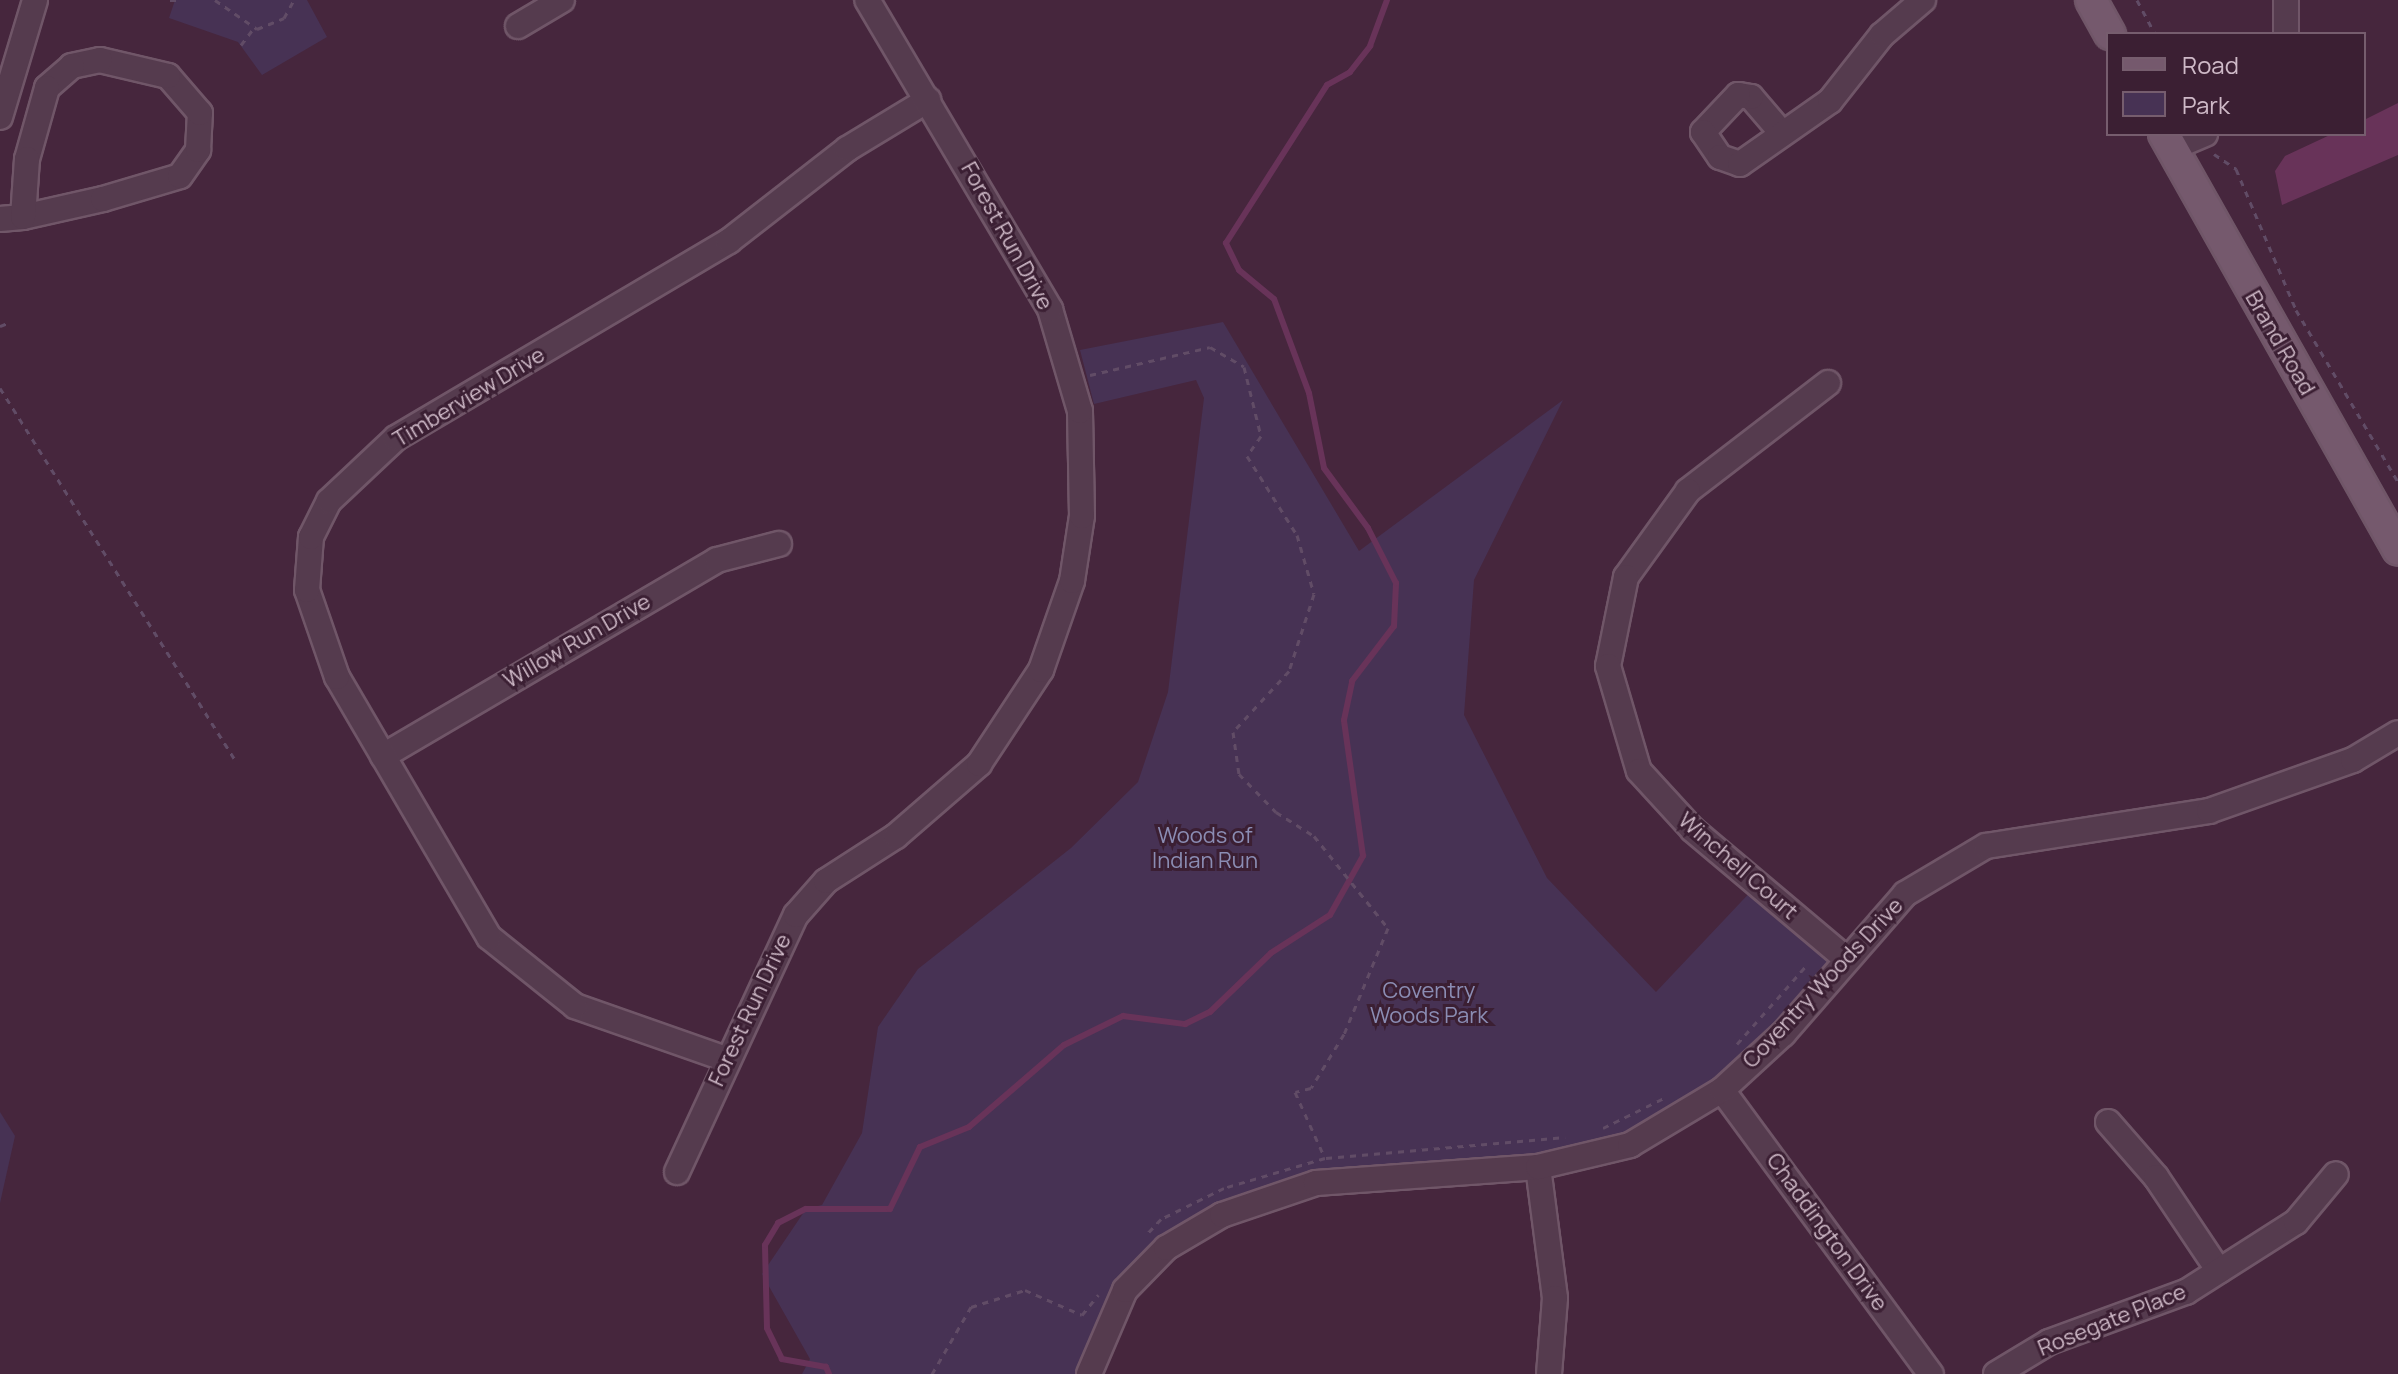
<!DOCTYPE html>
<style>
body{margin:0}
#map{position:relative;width:2398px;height:1374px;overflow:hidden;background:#46263d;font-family:Manrope,sans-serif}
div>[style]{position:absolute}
.green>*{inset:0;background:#473254}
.water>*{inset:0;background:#683359}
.stream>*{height:6px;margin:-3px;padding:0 3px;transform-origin:3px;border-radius:3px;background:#683359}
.path>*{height:3px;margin-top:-1.5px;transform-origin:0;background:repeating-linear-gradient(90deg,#614c66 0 6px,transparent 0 12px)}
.roads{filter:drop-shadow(2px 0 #705668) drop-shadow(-2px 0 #705668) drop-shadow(0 2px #705668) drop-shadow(0 -2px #705668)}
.minor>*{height:24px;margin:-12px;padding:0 12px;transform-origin:12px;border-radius:12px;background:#553b4e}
.major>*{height:30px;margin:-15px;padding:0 15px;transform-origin:15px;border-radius:15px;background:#75596d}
span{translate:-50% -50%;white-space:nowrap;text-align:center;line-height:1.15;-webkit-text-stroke:6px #3b1f33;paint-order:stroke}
.street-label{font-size:22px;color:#ceb9c7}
.park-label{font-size:22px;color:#8b8db4}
.legend{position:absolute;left:2106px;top:32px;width:260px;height:104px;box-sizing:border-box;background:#3b1f33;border:2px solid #765d6e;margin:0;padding:10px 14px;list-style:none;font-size:24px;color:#ceb9c7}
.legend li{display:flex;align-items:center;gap:16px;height:40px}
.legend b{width:40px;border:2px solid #765d6e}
</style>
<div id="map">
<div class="green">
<div style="clip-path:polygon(175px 0,307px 0,327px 37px,262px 75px,238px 42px,169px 18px)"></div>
<div style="clip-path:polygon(1223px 322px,1359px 551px,1563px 400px,1474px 580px,1464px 715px,1547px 878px,1656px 992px,1757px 885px,1845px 958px,1722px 1090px,1630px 1145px,1412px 1174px,1222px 1215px,1125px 1290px,1089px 1374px,802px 1374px,810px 1359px,762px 1274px,806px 1209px,822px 1205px,862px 1133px,878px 1027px,918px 969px,1071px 848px,1138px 782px,1168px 692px,1204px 398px,1196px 380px,1094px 404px,1080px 350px)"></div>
<div style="clip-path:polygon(0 1112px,15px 1136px,0 1203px)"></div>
</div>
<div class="water">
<div style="clip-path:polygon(2398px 103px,2398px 155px,2282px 205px,2275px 171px,2285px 156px,2332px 134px,2364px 134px,2364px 120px)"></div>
</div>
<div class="stream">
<div style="left:829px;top:1374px;width:8px;rotate:-113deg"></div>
<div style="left:826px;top:1367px;width:45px;rotate:-169.7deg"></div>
<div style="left:782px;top:1359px;width:34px;rotate:-116deg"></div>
<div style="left:767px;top:1328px;width:83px;rotate:-91.4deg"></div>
<div style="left:765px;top:1245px;width:26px;rotate:-59deg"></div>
<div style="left:778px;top:1223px;width:31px;rotate:-27deg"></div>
<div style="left:806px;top:1209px;width:84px"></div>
<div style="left:890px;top:1209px;width:69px;rotate:-64.2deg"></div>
<div style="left:920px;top:1147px;width:53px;rotate:-22.2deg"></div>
<div style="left:969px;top:1127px;width:125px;rotate:-40.8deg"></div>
<div style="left:1064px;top:1045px;width:66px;rotate:-26.2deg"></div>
<div style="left:1123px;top:1016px;width:63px;rotate:7.4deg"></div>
<div style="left:1185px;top:1024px;width:28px;rotate:-26deg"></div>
<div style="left:1210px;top:1012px;width:85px;rotate:-44deg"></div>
<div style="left:1271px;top:953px;width:70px;rotate:-32.8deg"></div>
<div style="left:1330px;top:915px;width:68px;rotate:-60.8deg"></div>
<div style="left:1363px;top:856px;width:137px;rotate:-98deg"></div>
<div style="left:1344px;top:720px;width:40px;rotate:-78deg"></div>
<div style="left:1352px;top:681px;width:69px;rotate:-52.6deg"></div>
<div style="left:1394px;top:626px;width:43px;rotate:-87.3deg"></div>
<div style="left:1396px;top:583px;width:62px;rotate:-117deg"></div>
<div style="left:1368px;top:528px;width:74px;rotate:-126.3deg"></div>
<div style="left:1324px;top:468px;width:76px;rotate:-101.3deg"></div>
<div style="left:1309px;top:393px;width:100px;rotate:-110.4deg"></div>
<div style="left:1274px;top:299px;width:45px;rotate:-140.4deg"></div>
<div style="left:1239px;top:270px;width:30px;rotate:-116deg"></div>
<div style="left:1226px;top:243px;width:188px;rotate:-57.4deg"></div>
<div style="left:1327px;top:85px;width:26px;rotate:-29deg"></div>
<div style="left:1350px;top:72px;width:33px;rotate:-52deg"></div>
<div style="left:1370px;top:46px;width:49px;rotate:-69.7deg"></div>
</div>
<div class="path">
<div style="left:170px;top:0;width:11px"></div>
<div style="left:215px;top:0;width:51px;rotate:34.6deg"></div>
<div style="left:257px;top:29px;width:29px;rotate:-22deg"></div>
<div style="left:284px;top:18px;width:21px;rotate:-61deg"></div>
<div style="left:2137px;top:0;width:38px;rotate:62deg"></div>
<div style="left:241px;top:45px;width:21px;rotate:-53deg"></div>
<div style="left:2214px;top:154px;width:27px;rotate:34deg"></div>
<div style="left:2236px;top:169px;width:153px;rotate:66.9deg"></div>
<div style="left:2296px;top:310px;width:200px;rotate:59.3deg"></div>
<div style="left:0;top:326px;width:9px;rotate:-21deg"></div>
<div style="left:1090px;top:375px;width:123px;rotate:-13.1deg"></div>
<div style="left:1210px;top:347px;width:39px;rotate:30deg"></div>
<div style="left:1244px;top:367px;width:71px;rotate:76.2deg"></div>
<div style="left:1261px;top:436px;width:24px;rotate:125deg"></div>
<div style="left:1247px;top:456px;width:93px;rotate:57.7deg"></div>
<div style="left:1297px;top:535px;width:61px;rotate:73.9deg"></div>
<div style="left:1314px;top:594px;width:81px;rotate:108deg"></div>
<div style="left:1289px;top:671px;width:83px;rotate:132.6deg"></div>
<div style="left:1233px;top:732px;width:42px;rotate:81.9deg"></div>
<div style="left:1239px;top:774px;width:53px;rotate:45.8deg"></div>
<div style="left:1276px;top:812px;width:45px;rotate:32.3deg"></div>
<div style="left:1314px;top:836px;width:118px;rotate:51.2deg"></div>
<div style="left:1388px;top:928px;width:115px;rotate:112.5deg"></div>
<div style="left:1344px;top:1034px;width:63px;rotate:121.4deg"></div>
<div style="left:1311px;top:1088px;width:16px;rotate:166deg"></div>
<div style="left:1295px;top:1092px;width:72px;rotate:65.6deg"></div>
<div style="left:1325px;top:1158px;width:105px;rotate:163.5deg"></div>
<div style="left:1224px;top:1188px;width:70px;rotate:153.8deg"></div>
<div style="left:1161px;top:1219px;width:19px;rotate:133deg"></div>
<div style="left:0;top:388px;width:442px;rotate:57.7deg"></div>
<div style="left:1737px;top:1044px;width:104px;rotate:-48.5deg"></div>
<div style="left:1603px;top:1128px;width:68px;rotate:-26.2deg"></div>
<div style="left:1326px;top:1158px;width:240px;rotate:-5deg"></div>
<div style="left:932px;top:1374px;width:78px;rotate:-59.8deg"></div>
<div style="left:971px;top:1307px;width:57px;rotate:-17.5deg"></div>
<div style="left:1025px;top:1290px;width:62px;rotate:23.7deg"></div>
<div style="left:1082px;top:1315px;width:26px;rotate:-51deg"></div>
</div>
<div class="roads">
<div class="minor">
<div style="left:518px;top:26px;width:51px;rotate:-30.6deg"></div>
<div style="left:2286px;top:34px;width:34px;rotate:-90deg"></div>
<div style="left:0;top:117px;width:122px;rotate:-73.3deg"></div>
<div style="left:1781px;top:132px;width:46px;rotate:-130.6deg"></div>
<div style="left:1751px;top:97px;width:13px;rotate:-171deg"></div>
<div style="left:1738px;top:95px;width:51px;rotate:133.4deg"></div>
<div style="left:1703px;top:132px;width:30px;rotate:56deg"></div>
<div style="left:1720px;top:157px;width:21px;rotate:19deg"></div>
<div style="left:1740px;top:164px;width:110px;rotate:-35deg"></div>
<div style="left:1830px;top:101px;width:84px;rotate:-51.8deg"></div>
<div style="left:1882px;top:35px;width:54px;rotate:-40.5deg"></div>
<div style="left:2172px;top:148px;width:36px;rotate:-23deg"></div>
<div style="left:0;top:219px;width:23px;rotate:-5deg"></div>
<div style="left:23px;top:217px;width:82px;rotate:-12.7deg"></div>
<div style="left:103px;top:199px;width:80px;rotate:-16.6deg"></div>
<div style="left:180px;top:176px;width:32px;rotate:-55deg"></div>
<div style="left:198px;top:150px;width:37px;rotate:-87deg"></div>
<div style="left:200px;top:113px;width:49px;rotate:-130.9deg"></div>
<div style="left:168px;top:76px;width:70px;rotate:-166.8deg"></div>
<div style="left:100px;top:60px;width:29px;rotate:168deg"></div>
<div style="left:72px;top:66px;width:33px;rotate:139deg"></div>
<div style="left:47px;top:88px;width:74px;rotate:105.7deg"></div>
<div style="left:27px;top:159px;width:58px;rotate:93.9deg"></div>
<div style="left:1828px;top:383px;width:177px;rotate:142.4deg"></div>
<div style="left:1688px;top:491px;width:106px;rotate:125.8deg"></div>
<div style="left:1626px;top:577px;width:91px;rotate:101.4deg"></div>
<div style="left:1608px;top:666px;width:109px;rotate:73.6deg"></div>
<div style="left:1639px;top:771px;width:80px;rotate:47.5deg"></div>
<div style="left:1693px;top:830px;width:199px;rotate:40.1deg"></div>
<div style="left:383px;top:756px;width:387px;rotate:-30.4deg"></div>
<div style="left:717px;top:560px;width:64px;rotate:-14.5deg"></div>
<div style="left:726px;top:1059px;width:160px;rotate:-160.7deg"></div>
<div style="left:575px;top:1006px;width:110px;rotate:-141.3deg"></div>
<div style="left:489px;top:937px;width:301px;rotate:-120.3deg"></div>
<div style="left:337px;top:677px;width:92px;rotate:-109deg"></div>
<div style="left:307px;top:590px;width:53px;rotate:-85.7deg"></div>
<div style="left:311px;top:537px;width:40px;rotate:-63.4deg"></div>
<div style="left:329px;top:501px;width:92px;rotate:-43.2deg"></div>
<div style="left:396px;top:438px;width:387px;rotate:-30.6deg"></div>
<div style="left:729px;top:241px;width:150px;rotate:-37.9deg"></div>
<div style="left:847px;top:149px;width:95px;rotate:-31.2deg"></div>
<div style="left:1722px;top:1090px;width:353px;rotate:53.7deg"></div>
<div style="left:2108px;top:1122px;width:73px;rotate:48.9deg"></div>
<div style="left:2156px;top:1177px;width:113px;rotate:56.2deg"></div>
<div style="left:1538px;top:1167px;width:132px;rotate:82.6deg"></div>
<div style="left:1555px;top:1298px;width:76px;rotate:94.5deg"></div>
<div style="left:677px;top:1172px;width:283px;rotate:-65.2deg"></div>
<div style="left:796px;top:915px;width:45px;rotate:-48.6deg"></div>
<div style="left:826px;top:881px;width:83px;rotate:-32.7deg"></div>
<div style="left:896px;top:836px;width:110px;rotate:-40.9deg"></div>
<div style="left:979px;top:764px;width:113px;rotate:-56.6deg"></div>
<div style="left:1041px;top:670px;width:94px;rotate:-70.8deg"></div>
<div style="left:1072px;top:581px;width:66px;rotate:-81.3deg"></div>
<div style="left:1082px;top:516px;width:105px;rotate:-91.1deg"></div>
<div style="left:1080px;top:411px;width:106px;rotate:-106.4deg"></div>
<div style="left:1050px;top:309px;width:359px;rotate:-120.6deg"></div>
<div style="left:1089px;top:1374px;width:91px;rotate:-66.8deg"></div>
<div style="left:1125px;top:1290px;width:59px;rotate:-45.7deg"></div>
<div style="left:1166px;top:1248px;width:65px;rotate:-30.5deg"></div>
<div style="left:1222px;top:1215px;width:99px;rotate:-18.8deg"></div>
<div style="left:1316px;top:1183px;width:223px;rotate:-4.1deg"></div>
<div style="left:1538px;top:1167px;width:95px;rotate:-13.4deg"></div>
<div style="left:1630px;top:1145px;width:107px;rotate:-30.9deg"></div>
<div style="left:1722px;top:1090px;width:83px;rotate:-42.6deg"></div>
<div style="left:1783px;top:1034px;width:186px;rotate:-48.9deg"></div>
<div style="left:1905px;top:894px;width:94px;rotate:-30.7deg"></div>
<div style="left:1986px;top:846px;width:226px;rotate:-8.9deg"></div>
<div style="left:2209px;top:811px;width:153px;rotate:-19.5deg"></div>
<div style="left:2353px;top:760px;width:52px;rotate:-31deg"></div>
<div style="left:1996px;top:1374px;width:62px;rotate:-31.1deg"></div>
<div style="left:2049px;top:1342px;width:146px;rotate:-20.1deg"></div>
<div style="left:2186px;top:1292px;width:130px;rotate:-32.5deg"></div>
<div style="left:2296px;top:1222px;width:62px;rotate:-50.2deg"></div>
</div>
<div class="major">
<div style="left:2091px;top:0;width:39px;rotate:61deg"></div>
<div style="left:2164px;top:134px;width:477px;rotate:60.6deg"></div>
</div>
</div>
<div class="street-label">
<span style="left:1007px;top:236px;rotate:61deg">Forest Run Drive</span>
<span style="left:2280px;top:343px;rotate:60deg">Brand Road</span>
<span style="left:469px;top:397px;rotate:-31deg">Timberview Drive</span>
<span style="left:577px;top:641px;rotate:-30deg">Willow Run Drive</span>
<span style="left:1738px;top:866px;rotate:41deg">Winchell Court</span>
<span style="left:1823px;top:983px;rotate:-47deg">Coventry Woods Drive</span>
<span style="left:750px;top:1010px;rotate:-65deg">Forest Run Drive</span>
<span style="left:1827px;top:1232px;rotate:54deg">Chaddington Drive</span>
<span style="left:2112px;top:1320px;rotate:-22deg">Rosegate Place</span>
</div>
<div class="park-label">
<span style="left:1205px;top:848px">Woods of<br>Indian Run</span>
<span style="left:1429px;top:1003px">Coventry<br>Woods Park</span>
</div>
<ul class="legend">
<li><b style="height:10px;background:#75596d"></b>Road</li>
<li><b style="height:22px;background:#473254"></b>Park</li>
</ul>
</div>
